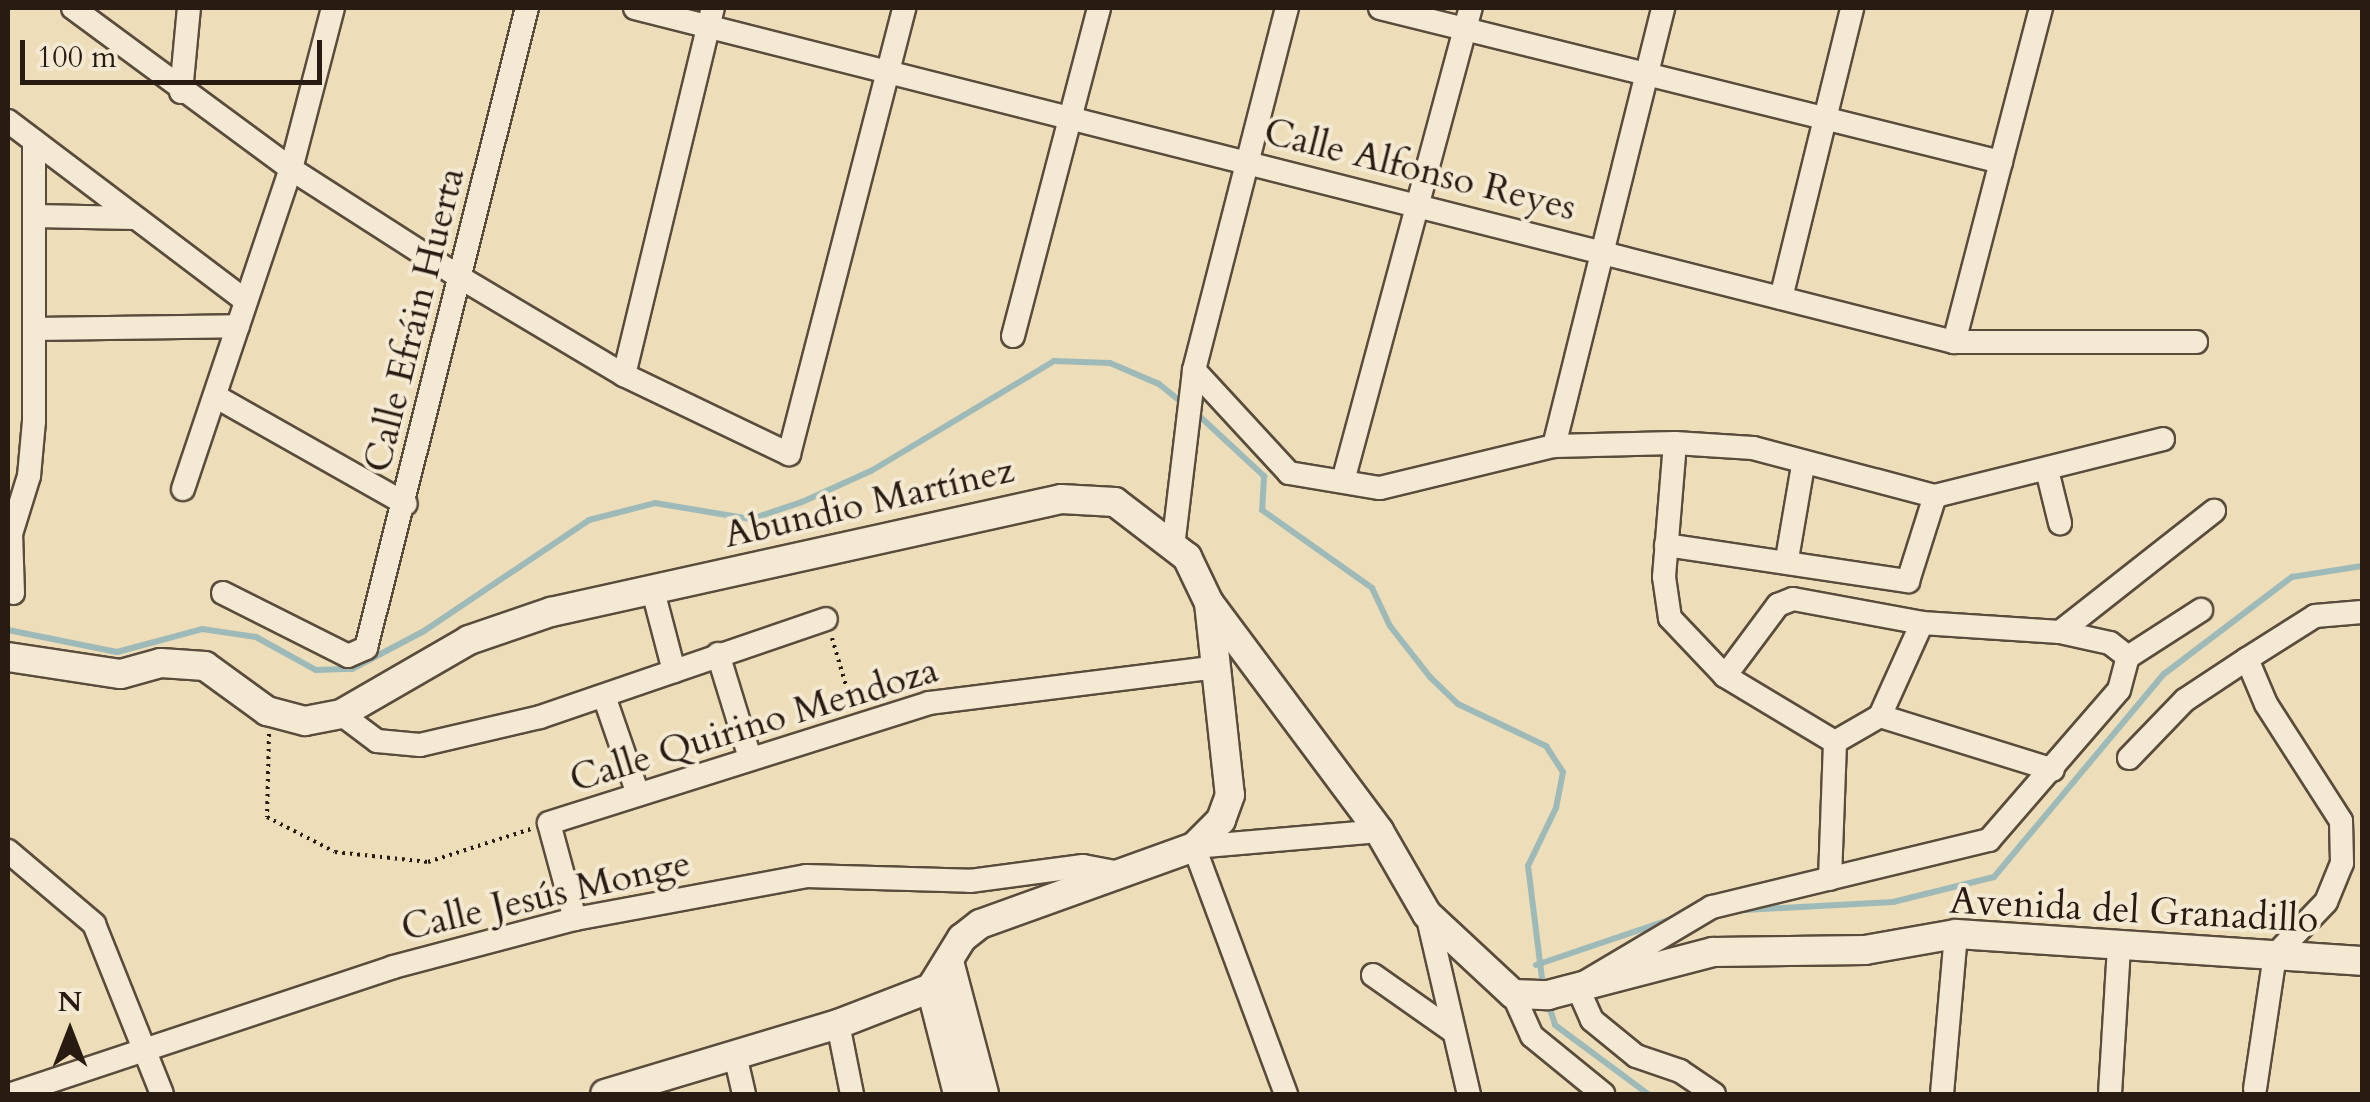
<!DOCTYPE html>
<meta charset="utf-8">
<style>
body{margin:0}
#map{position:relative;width:2370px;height:1102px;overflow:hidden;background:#eeddb9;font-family:Cardo,serif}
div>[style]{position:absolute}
.stream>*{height:6px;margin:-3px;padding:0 3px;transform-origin:3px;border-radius:3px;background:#9dbab9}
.path>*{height:4px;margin-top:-2px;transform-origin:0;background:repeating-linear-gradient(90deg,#281b12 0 2.5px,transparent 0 7.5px)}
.roads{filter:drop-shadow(2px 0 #5a4c3c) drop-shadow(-2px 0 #5a4c3c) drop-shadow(0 2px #5a4c3c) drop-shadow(0 -2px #5a4c3c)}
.minor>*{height:22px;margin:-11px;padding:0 11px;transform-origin:11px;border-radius:11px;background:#f4e9d2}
.tertiary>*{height:28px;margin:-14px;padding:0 14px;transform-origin:14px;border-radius:14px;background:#f4e9d2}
span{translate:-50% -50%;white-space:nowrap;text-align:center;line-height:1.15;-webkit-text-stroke:8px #f4e9d2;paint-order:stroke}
.street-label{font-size:38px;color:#281b12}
.frame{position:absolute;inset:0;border:10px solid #281b12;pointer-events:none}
.north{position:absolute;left:20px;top:982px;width:100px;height:100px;-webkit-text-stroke:8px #f4e9d2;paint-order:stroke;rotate:0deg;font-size:28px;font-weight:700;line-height:40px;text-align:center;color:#281b12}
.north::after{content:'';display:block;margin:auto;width:35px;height:45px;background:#281b12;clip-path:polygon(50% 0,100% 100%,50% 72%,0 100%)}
.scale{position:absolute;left:20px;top:40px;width:302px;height:45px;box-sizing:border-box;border:5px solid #281b12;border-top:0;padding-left:12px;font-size:30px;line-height:35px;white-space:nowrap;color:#281b12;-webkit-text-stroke:8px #f4e9d2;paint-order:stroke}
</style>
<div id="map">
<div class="stream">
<div style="left:1194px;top:411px;width:96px;rotate:42.9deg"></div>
<div style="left:1264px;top:476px;width:34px;rotate:93deg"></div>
<div style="left:1262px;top:510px;width:135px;rotate:35.3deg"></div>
<div style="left:1372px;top:588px;width:42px;rotate:64.7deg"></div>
<div style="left:1390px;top:626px;width:65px;rotate:51.9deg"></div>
<div style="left:1430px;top:677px;width:39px;rotate:44deg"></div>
<div style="left:1458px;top:704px;width:98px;rotate:25.5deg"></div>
<div style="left:1546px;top:746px;width:31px;rotate:57deg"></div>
<div style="left:1563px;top:772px;width:37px;rotate:101deg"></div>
<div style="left:1556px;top:808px;width:64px;rotate:115.8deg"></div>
<div style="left:1528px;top:866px;width:122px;rotate:82.9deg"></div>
<div style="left:8px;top:630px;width:111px;rotate:11.4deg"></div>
<div style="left:117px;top:652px;width:88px;rotate:-15.1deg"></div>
<div style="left:202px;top:629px;width:55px;rotate:8.4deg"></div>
<div style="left:256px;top:637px;width:68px;rotate:28.8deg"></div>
<div style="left:316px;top:670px;width:36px;rotate:-2deg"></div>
<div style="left:352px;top:669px;width:81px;rotate:-27.8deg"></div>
<div style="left:424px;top:631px;width:199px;rotate:-33.9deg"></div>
<div style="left:589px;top:520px;width:68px;rotate:-14.4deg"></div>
<div style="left:655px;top:503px;width:97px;rotate:9.5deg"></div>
<div style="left:751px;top:519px;width:54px;rotate:-18.4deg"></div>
<div style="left:802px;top:502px;width:76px;rotate:-24.2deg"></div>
<div style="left:871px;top:471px;width:214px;rotate:-31deg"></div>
<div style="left:1054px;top:361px;width:56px;rotate:2deg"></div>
<div style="left:1110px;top:363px;width:53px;rotate:23.2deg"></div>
<div style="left:1159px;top:384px;width:32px;rotate:39deg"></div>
<div style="left:1745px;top:910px;width:148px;rotate:-3.1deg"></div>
<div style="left:1893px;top:902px;width:104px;rotate:-13.9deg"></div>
<div style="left:1994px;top:877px;width:265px;rotate:-50.1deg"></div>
<div style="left:2164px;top:674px;width:161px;rotate:-37.2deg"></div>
<div style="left:2292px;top:577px;width:71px;rotate:-8.9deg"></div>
<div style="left:1536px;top:965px;width:150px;rotate:-18.7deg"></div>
<div style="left:1548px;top:1003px;width:23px;rotate:72deg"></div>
<div style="left:1555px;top:1025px;width:116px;rotate:36.6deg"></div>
</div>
<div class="path">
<div style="left:832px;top:638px;width:71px;rotate:73.6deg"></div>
<div style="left:269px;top:734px;width:83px;rotate:91.4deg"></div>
<div style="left:267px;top:817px;width:76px;rotate:27.2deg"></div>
<div style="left:335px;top:852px;width:94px;rotate:6.1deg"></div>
<div style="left:428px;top:862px;width:108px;rotate:-17.8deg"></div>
</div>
<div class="roads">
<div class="minor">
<div style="left:73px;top:8px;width:271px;rotate:36.4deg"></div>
<div style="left:291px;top:169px;width:202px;rotate:32.7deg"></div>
<div style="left:461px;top:278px;width:190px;rotate:30.8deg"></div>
<div style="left:624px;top:375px;width:183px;rotate:25.6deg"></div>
<div style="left:789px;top:454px;width:461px;rotate:-75.5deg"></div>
<div style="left:635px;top:8px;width:1361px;rotate:14.21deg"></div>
<div style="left:1954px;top:342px;width:242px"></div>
<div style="left:1380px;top:8px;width:640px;rotate:13.93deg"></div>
<div style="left:181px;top:92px;width:84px;rotate:-84.6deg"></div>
<div style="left:8px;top:121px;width:298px;rotate:37.1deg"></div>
<div style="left:34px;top:216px;width:101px;rotate:1.1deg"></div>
<div style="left:1781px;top:298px;width:299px;rotate:-76.2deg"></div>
<div style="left:34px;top:329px;width:204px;rotate:-0.8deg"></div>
<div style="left:1013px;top:336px;width:339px;rotate:-75.3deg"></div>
<div style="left:1954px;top:342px;width:345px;rotate:-75.4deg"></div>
<div style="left:1194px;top:370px;width:140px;rotate:47.3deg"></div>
<div style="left:1289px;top:473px;width:92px;rotate:9.4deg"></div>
<div style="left:1380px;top:488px;width:179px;rotate:-13.6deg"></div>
<div style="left:1554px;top:446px;width:121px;rotate:-1.4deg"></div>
<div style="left:1675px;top:443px;width:78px;rotate:3.7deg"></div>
<div style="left:1753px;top:448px;width:188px;rotate:14.8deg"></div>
<div style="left:1935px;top:496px;width:235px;rotate:-14deg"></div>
<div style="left:624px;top:375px;width:378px;rotate:-76.4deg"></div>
<div style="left:215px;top:396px;width:219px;rotate:29.5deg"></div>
<div style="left:1675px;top:443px;width:134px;rotate:94.7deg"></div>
<div style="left:1664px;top:577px;width:41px;rotate:81.7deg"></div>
<div style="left:1670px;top:618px;width:80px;rotate:46.5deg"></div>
<div style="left:1725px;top:676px;width:128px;rotate:31deg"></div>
<div style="left:1554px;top:446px;width:451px;rotate:-76deg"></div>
<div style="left:2047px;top:470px;width:55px;rotate:76.2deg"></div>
<div style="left:1343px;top:481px;width:490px;rotate:-74.9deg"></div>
<div style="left:183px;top:489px;width:338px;rotate:-71.4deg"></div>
<div style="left:291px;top:169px;width:166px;rotate:-75.4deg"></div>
<div style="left:1666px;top:545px;width:245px;rotate:8.5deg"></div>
<div style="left:1908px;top:581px;width:89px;rotate:-72.4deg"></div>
<div style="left:1173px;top:547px;width:178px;rotate:-83.2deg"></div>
<div style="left:1194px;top:370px;width:374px;rotate:-75.6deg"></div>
<div style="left:1787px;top:559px;width:95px;rotate:-80.3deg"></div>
<div style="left:653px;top:591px;width:83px;rotate:75.3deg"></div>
<div style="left:13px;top:593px;width:59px;rotate:-91.9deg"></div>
<div style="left:11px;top:534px;width:61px;rotate:-72.8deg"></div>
<div style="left:29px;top:476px;width:55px;rotate:-84.8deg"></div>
<div style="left:34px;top:421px;width:280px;rotate:-90deg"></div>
<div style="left:223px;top:593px;width:140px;rotate:26.7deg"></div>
<div style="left:348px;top:656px;width:20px;rotate:-24deg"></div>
<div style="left:366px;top:648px;width:660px;rotate:-75.88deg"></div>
<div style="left:2060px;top:632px;width:196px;rotate:-38.2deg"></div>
<div style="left:718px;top:654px;width:109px;rotate:72.9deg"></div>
<div style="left:2247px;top:659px;width:49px;rotate:67.1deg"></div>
<div style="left:2266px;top:704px;width:139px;rotate:57.3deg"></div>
<div style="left:2341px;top:821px;width:42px;rotate:88.6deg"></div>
<div style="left:2342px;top:863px;width:42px;rotate:112.3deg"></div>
<div style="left:2326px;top:902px;width:74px;rotate:133.9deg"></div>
<div style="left:2275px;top:955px;width:135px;rotate:98.5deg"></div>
<div style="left:1725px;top:676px;width:89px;rotate:-53.3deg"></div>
<div style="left:1778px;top:605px;width:16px;rotate:-22deg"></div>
<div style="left:1793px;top:599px;width:131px;rotate:10.5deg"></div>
<div style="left:1922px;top:623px;width:138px;rotate:3.7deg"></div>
<div style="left:2060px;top:632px;width:51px;rotate:12.4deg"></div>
<div style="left:2110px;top:643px;width:23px;rotate:38deg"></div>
<div style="left:604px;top:696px;width:104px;rotate:70.9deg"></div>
<div style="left:341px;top:714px;width:45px;rotate:36.9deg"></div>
<div style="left:377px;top:741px;width:43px;rotate:5.3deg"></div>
<div style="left:420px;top:745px;width:123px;rotate:-13.1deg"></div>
<div style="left:540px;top:717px;width:302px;rotate:-18.9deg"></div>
<div style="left:1880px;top:716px;width:181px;rotate:17.3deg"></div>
<div style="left:2129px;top:758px;width:81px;rotate:-46deg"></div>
<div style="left:2185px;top:700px;width:74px;rotate:-33.5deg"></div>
<div style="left:2247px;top:659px;width:80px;rotate:-32.3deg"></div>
<div style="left:2315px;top:616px;width:47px;rotate:-4.9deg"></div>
<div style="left:8px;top:851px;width:113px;rotate:40.3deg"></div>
<div style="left:94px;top:924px;width:183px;rotate:68.2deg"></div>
<div style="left:1830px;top:879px;width:137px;rotate:-87.9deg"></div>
<div style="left:1835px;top:742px;width:52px;rotate:-30deg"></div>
<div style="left:1880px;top:716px;width:102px;rotate:-65.7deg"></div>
<div style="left:1427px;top:914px;width:185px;rotate:76.9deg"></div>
<div style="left:575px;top:919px;width:99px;rotate:-105.2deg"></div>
<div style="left:549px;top:823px;width:398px;rotate:-17.5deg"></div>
<div style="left:929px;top:703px;width:291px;rotate:-7.1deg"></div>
<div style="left:1373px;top:975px;width:99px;rotate:35.1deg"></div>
<div style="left:1513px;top:994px;width:46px;rotate:65.7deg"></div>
<div style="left:1532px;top:1036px;width:92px;rotate:39.2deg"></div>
<div style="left:838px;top:1024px;width:71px;rotate:78.7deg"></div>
<div style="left:735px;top:1055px;width:40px;rotate:77deg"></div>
<div style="left:12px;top:1094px;width:402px;rotate:-18.4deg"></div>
<div style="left:393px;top:967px;width:188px;rotate:-14.8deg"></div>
<div style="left:575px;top:919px;width:235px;rotate:-10.5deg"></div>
<div style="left:806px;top:876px;width:164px;rotate:1.7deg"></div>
<div style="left:970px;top:881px;width:114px;rotate:-7.6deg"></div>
<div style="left:1083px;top:866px;width:31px;rotate:11deg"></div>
<div style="left:1286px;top:1094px;width:264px;rotate:-110.4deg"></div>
<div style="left:1194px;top:847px;width:186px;rotate:-4.9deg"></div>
<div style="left:1714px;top:1094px;width:41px;rotate:-145.9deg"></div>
<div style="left:1680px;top:1071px;width:46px;rotate:-161.2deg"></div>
<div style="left:1636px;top:1056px;width:57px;rotate:-140.7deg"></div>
<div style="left:1592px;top:1020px;width:36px;rotate:-114deg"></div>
<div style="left:1577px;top:987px;width:157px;rotate:-30.7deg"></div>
<div style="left:1712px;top:907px;width:285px;rotate:-13.6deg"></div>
<div style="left:1989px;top:840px;width:198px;rotate:-49.1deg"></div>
<div style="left:2119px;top:690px;width:34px;rotate:-75deg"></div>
<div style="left:2128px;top:657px;width:87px;rotate:-32.8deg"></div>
<div style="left:1942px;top:1094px;width:161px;rotate:-85deg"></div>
<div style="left:2110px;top:1094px;width:149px;rotate:-86.5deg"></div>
</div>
<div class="tertiary">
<div style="left:1210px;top:604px;width:283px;rotate:53.3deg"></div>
<div style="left:1379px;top:831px;width:96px;rotate:60deg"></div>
<div style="left:1427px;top:914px;width:117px;rotate:42.9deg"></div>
<div style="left:1513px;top:994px;width:35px;rotate:2deg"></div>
<div style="left:1548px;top:995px;width:171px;rotate:-14.6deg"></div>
<div style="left:1713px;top:952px;width:152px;rotate:-0.8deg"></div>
<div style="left:1865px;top:950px;width:92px;rotate:-10deg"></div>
<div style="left:1956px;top:934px;width:407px;rotate:3.8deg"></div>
<div style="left:8px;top:657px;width:114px;rotate:8.6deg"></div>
<div style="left:121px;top:674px;width:41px;rotate:-15.4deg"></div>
<div style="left:161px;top:663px;width:44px;rotate:3.9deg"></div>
<div style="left:205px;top:666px;width:77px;rotate:36deg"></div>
<div style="left:267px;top:711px;width:39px;rotate:15deg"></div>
<div style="left:305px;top:721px;width:37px;rotate:-11deg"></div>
<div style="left:341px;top:714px;width:148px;rotate:-30deg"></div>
<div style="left:469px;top:640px;width:87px;rotate:-18.9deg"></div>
<div style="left:551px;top:612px;width:522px;rotate:-12.49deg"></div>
<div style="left:1061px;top:499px;width:54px;rotate:3.2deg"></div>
<div style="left:1115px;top:502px;width:91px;rotate:37.4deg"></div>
<div style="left:1187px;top:557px;width:51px;rotate:64.4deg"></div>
<div style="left:1209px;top:603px;width:193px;rotate:83.8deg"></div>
<div style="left:1230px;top:795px;width:27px;rotate:110deg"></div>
<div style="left:1221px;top:820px;width:38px;rotate:135deg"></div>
<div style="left:1194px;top:847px;width:227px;rotate:160.2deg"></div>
<div style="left:980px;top:924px;width:23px;rotate:142deg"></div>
<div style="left:962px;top:938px;width:59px;rotate:121.8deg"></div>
<div style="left:931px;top:988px;width:100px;rotate:158.8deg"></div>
<div style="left:838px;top:1024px;width:243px;rotate:163.3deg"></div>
<div style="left:950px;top:965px;width:133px;rotate:75.2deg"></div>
<div style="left:931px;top:988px;width:109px;rotate:75.7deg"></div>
</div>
</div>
<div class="street-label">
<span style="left:1420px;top:170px;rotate:14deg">Calle Alfonso Reyes</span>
<span style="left:415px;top:320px;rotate:-76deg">Calle Efráin Huerta</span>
<span style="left:869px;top:503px;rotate:-13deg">Abundio Martínez</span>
<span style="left:754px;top:725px;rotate:-17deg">Calle Quirino Mendoza</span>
<span style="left:546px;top:896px;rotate:-13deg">Calle Jesús Monge</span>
<span style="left:2134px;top:911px;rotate:3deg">Avenida del Granadillo</span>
</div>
<div class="frame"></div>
<div class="north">N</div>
<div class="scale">100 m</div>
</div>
